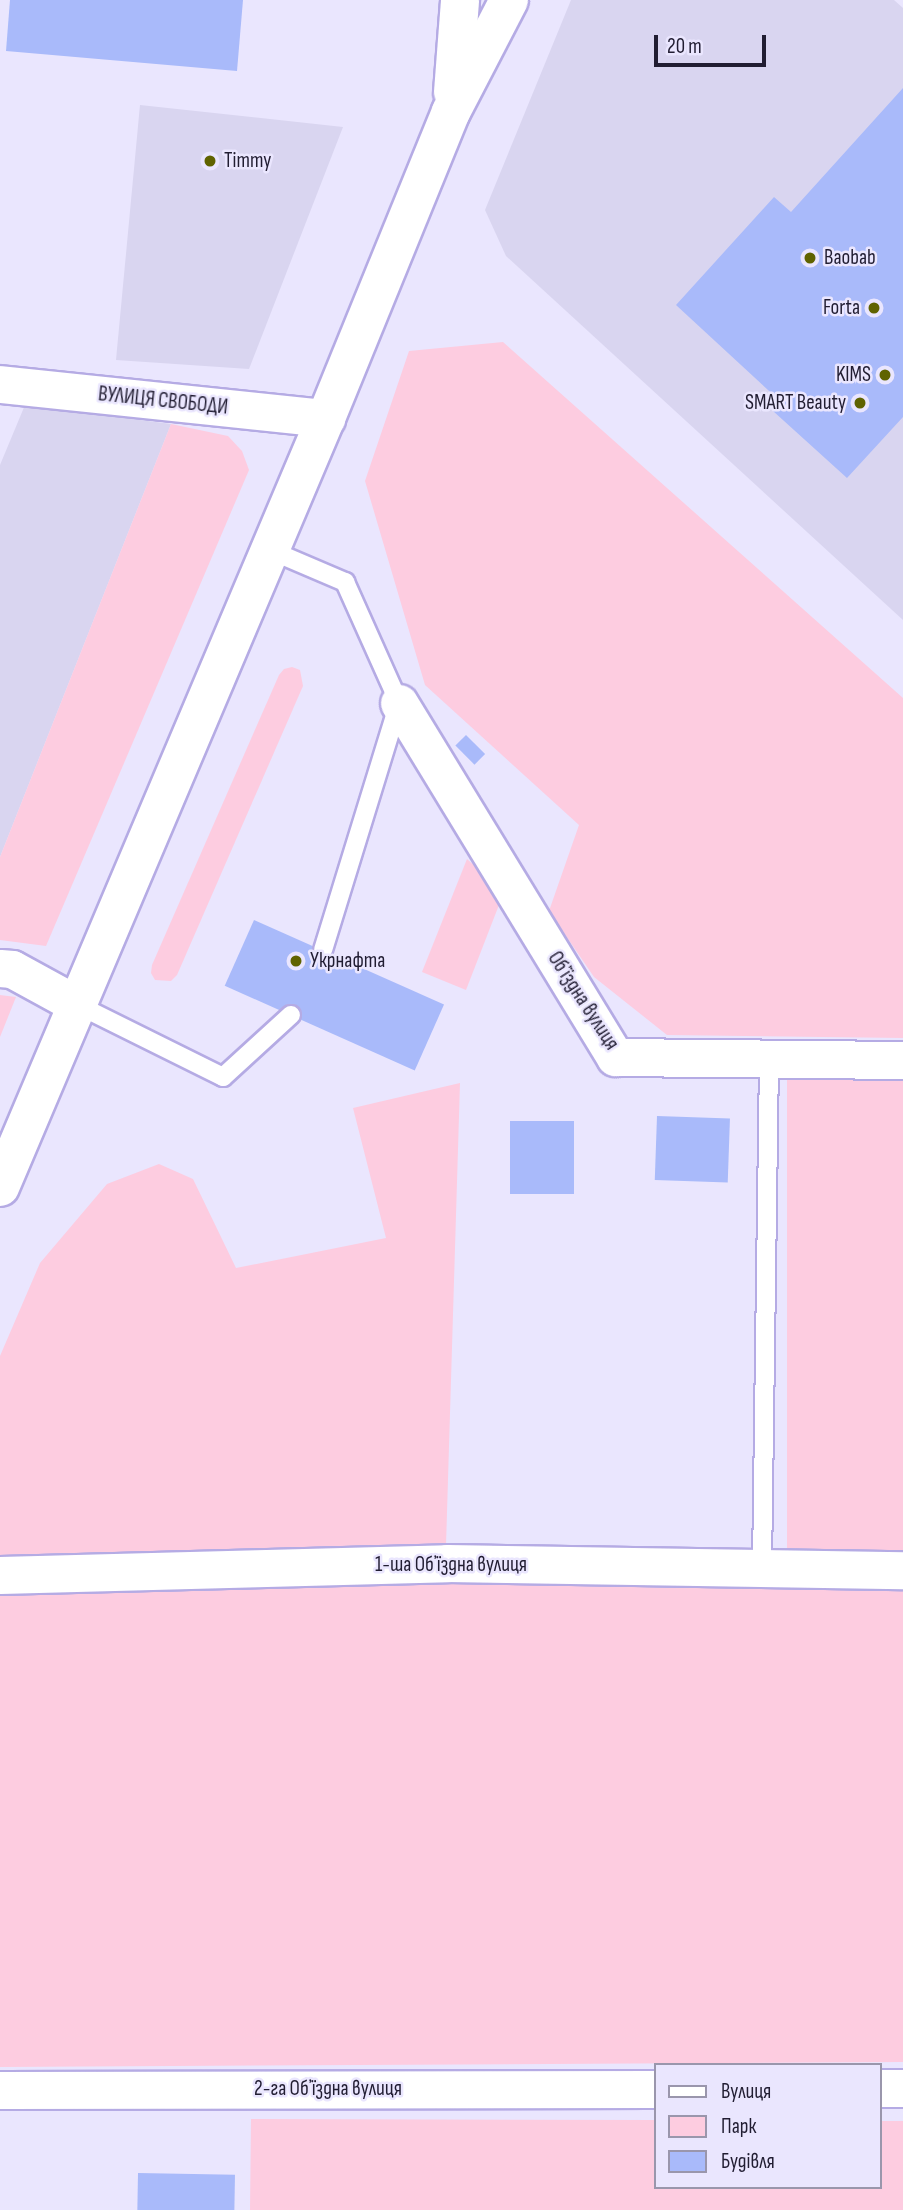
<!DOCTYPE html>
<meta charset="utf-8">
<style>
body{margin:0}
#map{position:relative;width:903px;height:2210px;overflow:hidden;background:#eae6fe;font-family:"Sofia Sans Condensed",sans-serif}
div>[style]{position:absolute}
.built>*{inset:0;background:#d9d5f0}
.green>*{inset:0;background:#fdcce0;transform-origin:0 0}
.building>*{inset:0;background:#a9bafa;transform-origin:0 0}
.roads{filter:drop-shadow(2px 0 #b5abe4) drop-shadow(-2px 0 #b5abe4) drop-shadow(0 2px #b5abe4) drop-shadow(0 -2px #b5abe4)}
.service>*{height:18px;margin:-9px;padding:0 9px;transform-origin:9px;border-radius:9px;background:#fff}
.minor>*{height:37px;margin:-18.5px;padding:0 18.5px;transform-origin:18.5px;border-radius:18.5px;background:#fff}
.primary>*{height:38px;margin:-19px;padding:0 19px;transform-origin:19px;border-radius:19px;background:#fff}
.dots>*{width:19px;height:19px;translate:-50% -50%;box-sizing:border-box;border:4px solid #eae6fe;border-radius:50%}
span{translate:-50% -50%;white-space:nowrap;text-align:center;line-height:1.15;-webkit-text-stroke:5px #eae6fe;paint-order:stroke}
.poi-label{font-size:21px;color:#211d32}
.left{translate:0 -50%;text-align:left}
.right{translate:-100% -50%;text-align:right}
.street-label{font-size:21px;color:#211d32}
.legend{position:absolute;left:654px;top:2063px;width:228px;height:126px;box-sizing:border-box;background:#eae6fe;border:2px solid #9a96ac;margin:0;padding:9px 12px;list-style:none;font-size:21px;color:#211d32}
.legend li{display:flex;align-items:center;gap:14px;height:35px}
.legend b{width:35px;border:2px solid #9a96ac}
.scale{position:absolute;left:654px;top:35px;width:112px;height:32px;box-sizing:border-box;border:4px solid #211d32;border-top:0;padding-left:9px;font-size:21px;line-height:24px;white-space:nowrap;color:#211d32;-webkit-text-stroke:5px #eae6fe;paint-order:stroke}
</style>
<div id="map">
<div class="built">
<div style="clip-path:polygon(571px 0,894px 0,903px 8px,903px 620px,506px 256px,485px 210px)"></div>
<div style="clip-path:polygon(140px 105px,343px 127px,249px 369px,116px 360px)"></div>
<div style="clip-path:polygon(25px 405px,171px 424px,0 857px,0 465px)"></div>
</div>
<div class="green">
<div style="clip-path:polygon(503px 342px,903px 698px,903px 1038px,667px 1035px,594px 977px,549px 911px,579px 825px,425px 685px,365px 481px,409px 351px)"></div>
<div style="clip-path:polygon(171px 424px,228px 436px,242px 451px,249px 470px,46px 946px,0 940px,0 857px)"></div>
<div style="clip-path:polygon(292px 667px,300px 670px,303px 686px,177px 975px,171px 981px,155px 980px,151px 973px,152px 965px,279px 675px,284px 669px)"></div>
<div style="clip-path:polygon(467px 859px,504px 892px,466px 990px,422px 972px)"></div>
<div style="clip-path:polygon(0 995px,16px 997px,0 1037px)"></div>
<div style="left:787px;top:1078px;width:116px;height:473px"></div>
<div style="clip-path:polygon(460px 1083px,446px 1546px,0 1561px,0 1356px,40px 1263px,107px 1184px,159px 1164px,193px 1179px,236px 1268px,386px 1238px,353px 1108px)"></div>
<div style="clip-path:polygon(447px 1578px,903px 1587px,903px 2062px,0 2067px,0 1592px)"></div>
<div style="clip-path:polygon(251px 2119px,656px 2120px,656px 2187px,880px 2187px,880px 2121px,903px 2121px,903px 2210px,250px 2210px)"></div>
</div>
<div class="building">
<div style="clip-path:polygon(10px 0,243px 0,237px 71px,6px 51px)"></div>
<div style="clip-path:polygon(903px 88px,903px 417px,847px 478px,773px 411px,781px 402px,676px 305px,774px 197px,791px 212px)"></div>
<div style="left:466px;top:735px;width:27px;height:15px;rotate:45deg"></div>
<div style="left:254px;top:920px;width:208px;height:72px;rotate:24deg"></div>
<div style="left:657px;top:1116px;width:73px;height:64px;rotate:2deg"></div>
<div style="left:510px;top:1121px;width:64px;height:73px"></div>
<div style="left:138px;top:2173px;width:97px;height:37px;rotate:1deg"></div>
</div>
<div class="roads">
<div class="service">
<div style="left:270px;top:550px;width:82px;rotate:23.1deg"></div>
<div style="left:345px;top:582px;width:133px;rotate:65.9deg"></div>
<div style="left:399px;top:703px;width:258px;rotate:107.1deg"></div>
<div style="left:78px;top:1005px;width:162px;rotate:26.4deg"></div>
<div style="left:223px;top:1077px;width:92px;rotate:-42.4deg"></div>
<div style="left:762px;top:1567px;width:509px;rotate:-89.21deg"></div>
</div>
<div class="minor">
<div style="left:0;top:384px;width:328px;rotate:6deg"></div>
<div style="left:399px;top:703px;width:415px;rotate:58.6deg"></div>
<div style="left:615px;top:1057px;width:288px;rotate:0.6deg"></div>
<div style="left:0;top:968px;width:12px;rotate:5deg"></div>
<div style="left:12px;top:969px;width:75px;rotate:28.6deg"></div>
<div style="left:0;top:1575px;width:447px;rotate:-1.5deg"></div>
<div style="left:447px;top:1563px;width:456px;rotate:0.9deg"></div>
<div style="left:880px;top:2088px;width:23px"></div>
<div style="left:0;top:2090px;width:656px;rotate:-0.09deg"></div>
</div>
<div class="primary">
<div style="left:453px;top:92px;width:92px;rotate:-85.6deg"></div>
<div style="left:0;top:1187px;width:835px;rotate:-67.03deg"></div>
<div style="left:326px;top:418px;width:331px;rotate:-67.8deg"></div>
<div style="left:451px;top:112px;width:126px;rotate:-62.6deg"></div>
</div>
</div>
<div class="dots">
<div style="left:210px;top:161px;background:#606300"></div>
<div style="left:810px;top:258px;background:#606300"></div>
<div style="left:874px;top:308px;background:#606300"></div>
<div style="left:885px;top:375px;background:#606300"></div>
<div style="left:860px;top:403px;background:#606300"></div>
<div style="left:296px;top:961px;background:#606300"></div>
</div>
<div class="poi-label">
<span class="left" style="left:224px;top:161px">Timmy</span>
<span class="left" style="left:824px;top:258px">Baobab</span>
<span class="right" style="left:860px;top:308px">Forta</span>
<span class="right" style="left:871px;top:375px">KIMS</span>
<span class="right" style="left:846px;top:403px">SMART Beauty</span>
<span class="left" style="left:310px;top:961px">Укрнафта</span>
</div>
<div class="street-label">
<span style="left:163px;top:401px;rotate:6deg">ВУЛИЦЯ СВОБОДИ</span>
<span style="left:583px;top:1001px;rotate:57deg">Обʼїздна вулиця</span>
<span style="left:451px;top:1565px">1-ша Обʼїздна вулиця</span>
<span style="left:328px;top:2089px">2-га Обʼїздна вулиця</span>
</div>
<ul class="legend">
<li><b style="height:9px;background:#fff"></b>Вулиця</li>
<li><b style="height:19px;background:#fdcce0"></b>Парк</li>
<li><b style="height:19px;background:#a9bafa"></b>Будівля</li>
</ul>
<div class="scale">20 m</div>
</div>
